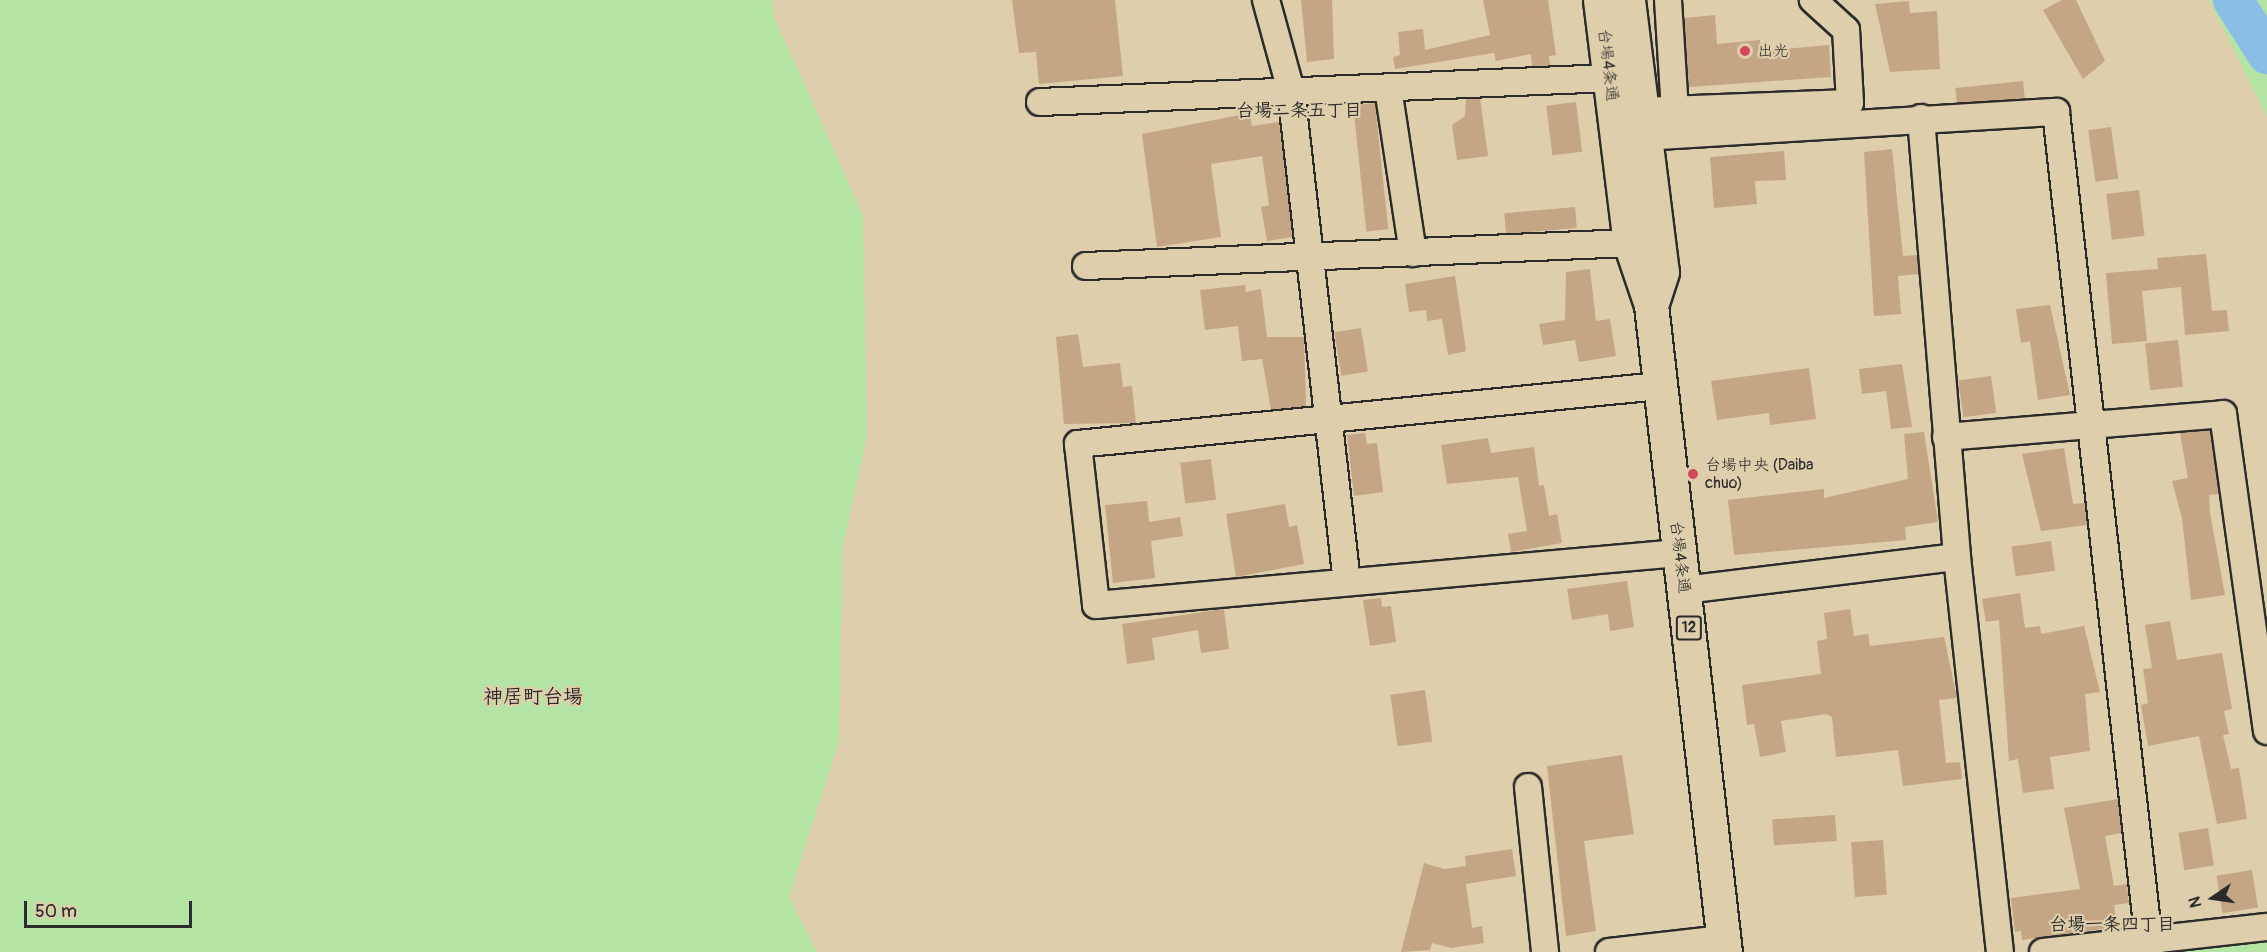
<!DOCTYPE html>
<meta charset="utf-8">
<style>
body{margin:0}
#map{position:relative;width:2267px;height:952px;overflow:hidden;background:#dfceab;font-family:Pangolin,"Klee One",sans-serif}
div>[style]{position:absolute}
.green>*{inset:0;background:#b4e4a3}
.river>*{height:40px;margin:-20px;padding:0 20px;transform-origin:20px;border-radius:20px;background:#8bbee7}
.building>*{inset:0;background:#c4a685;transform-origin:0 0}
.roads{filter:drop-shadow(2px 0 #2b2b2b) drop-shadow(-2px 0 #2b2b2b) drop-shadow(0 2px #2b2b2b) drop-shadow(0 -2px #2b2b2b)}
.minor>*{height:26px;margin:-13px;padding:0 13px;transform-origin:13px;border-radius:13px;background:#dfceab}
.highway>*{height:33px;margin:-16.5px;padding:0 16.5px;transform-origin:16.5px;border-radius:16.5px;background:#dfceab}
.dots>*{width:16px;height:16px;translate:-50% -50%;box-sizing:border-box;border:3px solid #dfceab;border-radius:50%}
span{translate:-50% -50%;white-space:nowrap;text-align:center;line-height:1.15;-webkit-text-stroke:4.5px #dfceab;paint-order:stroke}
.shield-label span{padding:2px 4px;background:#dfceab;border:2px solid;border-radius:4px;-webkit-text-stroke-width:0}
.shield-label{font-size:15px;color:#2b2b2b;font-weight:700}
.poi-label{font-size:16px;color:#2b2b2b}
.left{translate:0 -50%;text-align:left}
.street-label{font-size:16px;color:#2b2b2b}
.neighbourhood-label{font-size:18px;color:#2b2b2b;font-weight:700}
.quarter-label{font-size:20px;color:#2b2b2b;font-weight:700}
.north{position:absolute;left:2183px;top:868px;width:60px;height:60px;-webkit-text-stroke:4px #dfceab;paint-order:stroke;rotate:257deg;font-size:16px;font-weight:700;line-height:24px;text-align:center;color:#2b2b2b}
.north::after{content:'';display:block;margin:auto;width:21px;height:27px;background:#2b2b2b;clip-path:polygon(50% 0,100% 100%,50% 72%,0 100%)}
.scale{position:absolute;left:24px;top:901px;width:168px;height:27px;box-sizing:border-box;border:3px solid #2b2b2b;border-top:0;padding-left:8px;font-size:18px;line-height:21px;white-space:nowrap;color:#2b2b2b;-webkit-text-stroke:4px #dfceab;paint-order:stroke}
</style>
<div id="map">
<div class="green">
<div style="clip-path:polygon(0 0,772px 0,774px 17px,863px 215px,867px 436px,842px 550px,839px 741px,789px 897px,817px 952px,0 952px)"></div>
<div style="clip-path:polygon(2209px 0,2267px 0,2267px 117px)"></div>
<div style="clip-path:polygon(2267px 939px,2267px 952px,2173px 952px,2174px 951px)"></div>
</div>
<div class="river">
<div style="left:2233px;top:0;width:64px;rotate:57.8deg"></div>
</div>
<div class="building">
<div style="clip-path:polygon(1012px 0,1115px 0,1123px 76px,1039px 84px,1036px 52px,1019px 53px)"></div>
<div style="clip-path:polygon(1301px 0,1332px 0,1334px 59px,1307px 62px)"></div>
<div style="clip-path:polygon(1483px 0,1548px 0,1556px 55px,1549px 56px,1550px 66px,1532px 66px,1531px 54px,1496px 61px,1494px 53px,1395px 69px,1393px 57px,1400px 55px,1398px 32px,1423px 29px,1425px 50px,1490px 35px)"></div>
<div style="clip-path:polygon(2062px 0,2076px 0,2105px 61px,2083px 79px,2043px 10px)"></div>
<div style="clip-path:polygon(1909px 1px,1910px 13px,1937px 11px,1940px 69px,1890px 72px,1875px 4px)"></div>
<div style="clip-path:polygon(1715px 15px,1717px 44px,1760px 40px,1761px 51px,1829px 45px,1831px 77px,1689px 87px,1684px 18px)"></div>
<div style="left:2023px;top:81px;width:18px;height:68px;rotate:84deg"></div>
<div style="clip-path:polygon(1480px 98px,1488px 156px,1457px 160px,1452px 125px,1465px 116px,1466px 99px)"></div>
<div style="left:1576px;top:102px;width:50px;height:30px;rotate:83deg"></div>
<div style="left:1375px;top:103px;width:127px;height:22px;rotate:84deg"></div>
<div style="clip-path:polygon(1250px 113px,1252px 126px,1279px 122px,1293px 237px,1267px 241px,1261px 207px,1269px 205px,1262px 156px,1211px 164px,1221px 237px,1157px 247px,1142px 134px)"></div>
<div style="left:2111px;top:127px;width:52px;height:23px;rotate:82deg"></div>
<div style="clip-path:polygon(1892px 149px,1903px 256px,1917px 255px,1919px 274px,1898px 276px,1901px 314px,1874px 316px,1864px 152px)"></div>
<div style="clip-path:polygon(1784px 151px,1786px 180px,1755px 181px,1757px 204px,1714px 208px,1710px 157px)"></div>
<div style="left:2139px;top:190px;width:46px;height:33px;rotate:83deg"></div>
<div style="left:1575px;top:207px;width:21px;height:71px;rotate:85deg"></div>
<div style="clip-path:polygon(2206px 254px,2212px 311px,2227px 310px,2229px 331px,2185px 335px,2181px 287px,2142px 291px,2147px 341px,2112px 344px,2106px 273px,2158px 269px,2157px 258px)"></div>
<div style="clip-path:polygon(1590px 269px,1596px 321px,1610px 319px,1616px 356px,1579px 362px,1575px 340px,1543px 345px,1539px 324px,1565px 320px,1566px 272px)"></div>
<div style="clip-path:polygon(1455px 276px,1466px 351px,1448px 355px,1442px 319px,1427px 321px,1426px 310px,1409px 312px,1405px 284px)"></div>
<div style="clip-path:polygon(1245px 285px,1246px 292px,1261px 289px,1267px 337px,1304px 337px,1306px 406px,1271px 410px,1262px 359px,1242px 361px,1238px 326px,1205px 330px,1200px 290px)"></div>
<div style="clip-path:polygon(2050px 305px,2070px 395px,2038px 400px,2030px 341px,2021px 343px,2016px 309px)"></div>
<div style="left:1361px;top:328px;width:44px;height:27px;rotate:81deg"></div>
<div style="clip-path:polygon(1078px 334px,1083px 367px,1120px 363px,1123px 387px,1132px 386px,1136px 423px,1064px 424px,1056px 337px)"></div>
<div style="left:2178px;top:340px;width:47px;height:33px;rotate:84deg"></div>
<div style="clip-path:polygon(1902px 364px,1912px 427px,1891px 429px,1886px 391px,1862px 394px,1859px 369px)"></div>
<div style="clip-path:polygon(1809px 368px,1816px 419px,1770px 425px,1769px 413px,1717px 420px,1711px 381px)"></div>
<div style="left:1991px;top:376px;width:37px;height:33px;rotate:82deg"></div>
<div style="clip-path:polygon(2210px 430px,2219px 494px,2209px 495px,2210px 513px,2225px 595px,2191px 600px,2182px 518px,2172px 481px,2188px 478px,2180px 433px)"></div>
<div style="clip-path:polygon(1924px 432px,1938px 522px,1905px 527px,1906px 540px,1734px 555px,1728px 500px,1824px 489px,1824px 498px,1908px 479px,1904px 434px)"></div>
<div style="clip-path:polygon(1365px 433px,1367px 444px,1377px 443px,1383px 492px,1354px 496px,1347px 435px)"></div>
<div style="clip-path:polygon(1488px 438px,1491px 453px,1534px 447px,1539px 486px,1544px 485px,1549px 516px,1557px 514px,1562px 543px,1511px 552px,1508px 534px,1527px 531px,1518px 477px,1447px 484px,1441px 445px)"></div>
<div style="clip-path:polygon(2064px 448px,2073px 504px,2085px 503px,2087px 525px,2041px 531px,2022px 454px)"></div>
<div style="left:1211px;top:459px;width:41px;height:31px;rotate:83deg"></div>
<div style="clip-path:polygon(1147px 501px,1149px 522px,1180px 517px,1183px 536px,1151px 541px,1155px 578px,1113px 583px,1105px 505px)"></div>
<div style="clip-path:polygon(1285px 504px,1289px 527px,1297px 525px,1304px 564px,1236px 577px,1226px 514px)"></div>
<div style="left:2051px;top:541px;width:30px;height:40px;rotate:82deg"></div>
<div style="clip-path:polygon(1627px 581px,1634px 627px,1610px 631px,1608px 614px,1572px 620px,1567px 589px)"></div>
<div style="clip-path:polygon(2020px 593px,2025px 628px,2040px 626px,2041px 634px,2084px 626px,2100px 692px,2085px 694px,2090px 751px,2050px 757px,2054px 789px,2023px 793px,2018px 759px,2009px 761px,1999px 620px,1986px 622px,1982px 599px)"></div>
<div style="clip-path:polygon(1381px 598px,1382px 607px,1391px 606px,1396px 642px,1370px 646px,1363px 600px)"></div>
<div style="clip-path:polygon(1224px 609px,1229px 649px,1201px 653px,1198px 630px,1152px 638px,1155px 660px,1127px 664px,1122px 624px)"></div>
<div style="clip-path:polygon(1850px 609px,1854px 636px,1868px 634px,1870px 646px,1944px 637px,1957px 698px,1939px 700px,1946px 763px,1960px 762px,1962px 779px,1903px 786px,1898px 750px,1836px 757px,1832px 717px,1826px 714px,1781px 721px,1786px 752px,1760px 757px,1754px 724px,1747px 725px,1742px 685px,1821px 674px,1817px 641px,1827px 639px,1824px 613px)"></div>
<div style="clip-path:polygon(2170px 621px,2177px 660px,2222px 653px,2232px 709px,2224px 711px,2229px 734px,2223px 735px,2231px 769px,2239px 768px,2247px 819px,2217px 824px,2199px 736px,2148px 746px,2141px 705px,2148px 703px,2143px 669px,2152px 668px,2145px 625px)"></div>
<div style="left:1425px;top:690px;width:52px;height:35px;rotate:82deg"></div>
<div style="clip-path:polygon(1622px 755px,1634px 834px,1584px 841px,1596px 931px,1566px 936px,1547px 766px)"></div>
<div style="clip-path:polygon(2118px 799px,2122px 833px,2105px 836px,2114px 886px,2127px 884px,2129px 903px,2114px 905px,2117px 927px,2022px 940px,2021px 931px,2015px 932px,2011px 898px,2080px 889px,2064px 808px)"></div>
<div style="left:1835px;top:815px;width:26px;height:63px;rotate:86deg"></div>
<div style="left:2208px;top:828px;width:38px;height:30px;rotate:81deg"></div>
<div style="left:1883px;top:840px;width:55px;height:32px;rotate:86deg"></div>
<div style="clip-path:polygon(1512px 849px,1516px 876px,1466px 884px,1472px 928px,1482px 926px,1484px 943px,1451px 948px,1432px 943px,1430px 950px,1401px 952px,1424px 863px,1444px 869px,1466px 866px,1465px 856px)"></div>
<div style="left:2252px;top:870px;width:38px;height:36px;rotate:81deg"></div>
</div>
<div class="roads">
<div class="minor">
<div style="left:1266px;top:0;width:94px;rotate:74.6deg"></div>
<div style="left:1291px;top:91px;width:493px;rotate:83.5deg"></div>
<div style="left:1668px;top:0;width:110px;rotate:86.4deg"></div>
<div style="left:1388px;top:88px;width:167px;rotate:81.4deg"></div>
<div style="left:1040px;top:102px;width:571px;rotate:-2.41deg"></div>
<div style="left:1641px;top:111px;width:209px;rotate:-2.2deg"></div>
<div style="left:1850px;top:103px;width:73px;rotate:-93.1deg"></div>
<div style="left:1846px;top:30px;width:45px;rotate:-137.7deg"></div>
<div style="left:1921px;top:118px;width:440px;rotate:85.3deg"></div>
<div style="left:1957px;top:557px;width:397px;rotate:83.8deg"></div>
<div style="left:1643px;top:137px;width:414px;rotate:-3.5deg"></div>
<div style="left:2056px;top:112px;width:845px;rotate:83.61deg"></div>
<div style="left:1086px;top:266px;width:544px;rotate:-2.42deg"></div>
<div style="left:1659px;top:386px;width:584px;rotate:174.3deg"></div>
<div style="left:1078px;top:444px;width:162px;rotate:83.6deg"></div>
<div style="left:1096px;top:605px;width:585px;rotate:-5.1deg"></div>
<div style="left:1946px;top:437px;width:278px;rotate:-4.7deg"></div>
<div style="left:2223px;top:414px;width:320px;rotate:82.1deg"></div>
<div style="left:1684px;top:590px;width:275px;rotate:-6.9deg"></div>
<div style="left:1528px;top:787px;width:166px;rotate:84.1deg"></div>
<div style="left:1609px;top:952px;width:115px;rotate:-6.5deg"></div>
<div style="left:2043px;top:952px;width:225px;rotate:-6.4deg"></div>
</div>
<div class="highway">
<div style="left:1600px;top:0;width:245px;rotate:83deg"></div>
<div style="left:1630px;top:243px;width:65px;rotate:71.3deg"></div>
<div style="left:1651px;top:305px;width:651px;rotate:83.48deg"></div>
<div style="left:1628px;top:0;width:274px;rotate:82.9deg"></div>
<div style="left:1662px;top:272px;width:35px;rotate:108deg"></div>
</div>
</div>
<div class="dots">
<div style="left:1745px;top:51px;background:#d1495b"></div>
<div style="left:1693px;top:474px;background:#d1495b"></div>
</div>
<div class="shield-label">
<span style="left:1689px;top:628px">12</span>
</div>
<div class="poi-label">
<span class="left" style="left:1757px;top:51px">出光</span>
<span class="left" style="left:1705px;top:474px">台場中央 (Daiba<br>chuo)</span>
</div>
<div class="street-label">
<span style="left:1608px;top:65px;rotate:83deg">台場4条通</span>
<span style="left:1680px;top:557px;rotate:83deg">台場4条通</span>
</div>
<div class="neighbourhood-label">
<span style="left:1299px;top:111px">台場二条五丁目</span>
<span style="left:2112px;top:925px">台場一条四丁目</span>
</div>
<div class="quarter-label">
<span style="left:533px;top:696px">神居町台場</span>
</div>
<div class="north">N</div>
<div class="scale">50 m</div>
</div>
